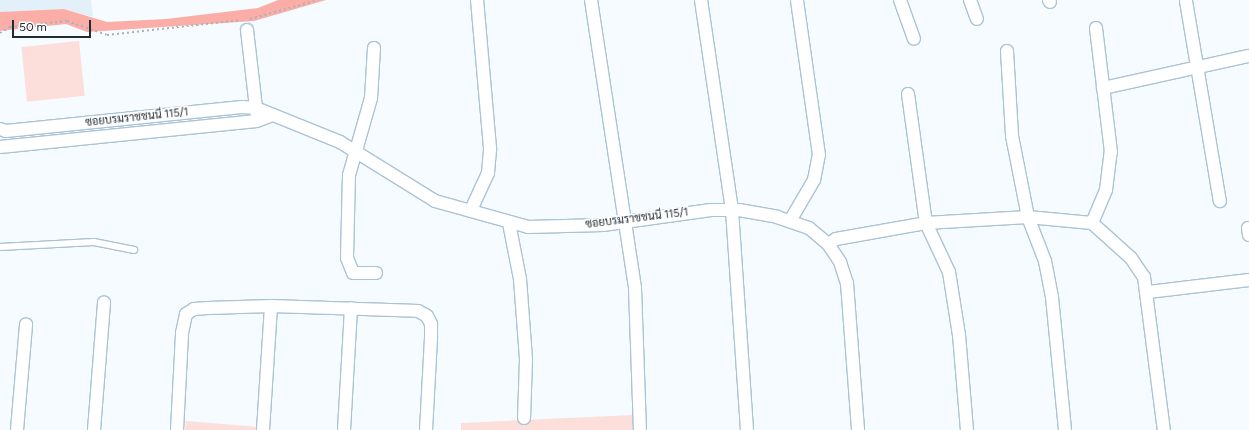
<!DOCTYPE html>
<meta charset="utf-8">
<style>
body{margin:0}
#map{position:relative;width:1249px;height:430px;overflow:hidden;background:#f6fbff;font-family:Figtree,Sarabun,sans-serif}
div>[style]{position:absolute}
.built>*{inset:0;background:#e3eff9}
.green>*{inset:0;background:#fcdedb;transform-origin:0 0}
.water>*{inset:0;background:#faaea7}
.path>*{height:2px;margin-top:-1px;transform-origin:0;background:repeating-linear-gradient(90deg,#abb2b7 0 2px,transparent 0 5px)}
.roads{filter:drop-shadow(1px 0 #abc3d6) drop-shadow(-1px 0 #abc3d6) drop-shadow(0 1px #abc3d6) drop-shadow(0 -1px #abc3d6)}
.service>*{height:6px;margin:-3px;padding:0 3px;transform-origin:3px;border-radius:3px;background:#fff}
.minor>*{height:12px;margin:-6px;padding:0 6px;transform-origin:6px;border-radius:6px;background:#fff}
span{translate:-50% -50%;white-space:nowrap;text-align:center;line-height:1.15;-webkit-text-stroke:3.5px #fff;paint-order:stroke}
.street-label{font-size:11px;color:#212b32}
.scale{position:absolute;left:12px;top:20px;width:79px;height:18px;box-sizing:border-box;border:2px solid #212b32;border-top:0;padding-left:5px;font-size:12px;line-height:14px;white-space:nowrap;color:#212b32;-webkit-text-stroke:3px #fff;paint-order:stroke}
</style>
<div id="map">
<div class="built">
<div style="clip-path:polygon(0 0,91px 0,93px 17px,64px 9px,0 12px)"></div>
</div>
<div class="green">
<div style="left:79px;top:41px;width:55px;height:58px;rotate:84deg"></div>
<div style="clip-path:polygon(633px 415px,634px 430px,461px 430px,461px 423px)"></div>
<div style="clip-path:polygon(186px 421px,258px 427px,257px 430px,185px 430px)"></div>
</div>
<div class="water">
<div style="clip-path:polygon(278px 0,326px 0,254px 21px,87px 32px,66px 24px,0 31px,0 12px,64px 9px,107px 22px,166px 19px,258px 8px)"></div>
</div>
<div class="path">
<div style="left:250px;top:19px;width:71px;rotate:-15.6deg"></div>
<div style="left:0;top:33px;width:12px;rotate:-31deg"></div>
<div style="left:10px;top:27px;width:57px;rotate:-6deg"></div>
<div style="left:67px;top:21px;width:42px;rotate:19.3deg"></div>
<div style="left:107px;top:35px;width:135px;rotate:-6.4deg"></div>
</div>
<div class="roads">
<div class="service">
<div style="left:0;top:247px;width:94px;rotate:-3deg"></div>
<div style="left:94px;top:242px;width:41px;rotate:11.3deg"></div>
</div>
<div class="minor">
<div style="left:591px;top:0;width:291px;rotate:81.3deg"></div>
<div style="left:635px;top:288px;width:142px;rotate:88deg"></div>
<div style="left:701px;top:0;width:212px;rotate:81.6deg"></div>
<div style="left:732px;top:210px;width:221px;rotate:86.1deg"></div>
<div style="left:900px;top:0;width:41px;rotate:70.3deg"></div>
<div style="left:970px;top:0;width:20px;rotate:70deg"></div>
<div style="left:1049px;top:0;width:2px;rotate:63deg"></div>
<div style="left:1186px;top:1px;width:203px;rotate:80.4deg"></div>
<div style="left:247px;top:30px;width:87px;rotate:83.4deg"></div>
<div style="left:374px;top:48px;width:50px;rotate:93.4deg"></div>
<div style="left:371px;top:98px;width:80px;rotate:105.9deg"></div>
<div style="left:349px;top:175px;width:83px;rotate:91.4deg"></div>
<div style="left:347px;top:258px;width:16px;rotate:68deg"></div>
<div style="left:353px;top:273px;width:23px"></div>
<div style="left:1007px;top:51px;width:85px;rotate:86.6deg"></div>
<div style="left:1012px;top:136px;width:83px;rotate:78.8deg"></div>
<div style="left:1028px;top:217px;width:47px;rotate:68.9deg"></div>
<div style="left:1045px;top:261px;width:37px;rotate:79deg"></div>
<div style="left:1052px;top:297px;width:134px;rotate:84.4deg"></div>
<div style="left:1103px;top:88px;width:149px;rotate:-12.4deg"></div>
<div style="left:908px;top:94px;width:130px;rotate:82.1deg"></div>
<div style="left:926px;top:223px;width:54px;rotate:64.9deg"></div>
<div style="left:949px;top:272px;width:64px;rotate:81deg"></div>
<div style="left:959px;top:335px;width:95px;rotate:85.2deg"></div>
<div style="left:0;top:129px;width:6px;rotate:18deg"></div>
<div style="left:6px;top:131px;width:237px;rotate:-5.8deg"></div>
<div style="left:242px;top:107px;width:14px;rotate:4deg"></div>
<div style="left:256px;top:108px;width:91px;rotate:22deg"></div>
<div style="left:340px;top:142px;width:112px;rotate:31.8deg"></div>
<div style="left:435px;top:201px;width:97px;rotate:15.6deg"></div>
<div style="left:528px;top:227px;width:75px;rotate:-1.5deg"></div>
<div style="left:603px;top:225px;width:109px;rotate:-7.9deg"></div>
<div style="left:711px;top:210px;width:28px"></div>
<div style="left:739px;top:210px;width:39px;rotate:10deg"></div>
<div style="left:777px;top:217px;width:34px;rotate:19deg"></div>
<div style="left:809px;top:228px;width:25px;rotate:40deg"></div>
<div style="left:828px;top:244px;width:22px;rotate:56deg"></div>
<div style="left:840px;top:262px;width:22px;rotate:72deg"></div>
<div style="left:847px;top:283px;width:147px;rotate:85.7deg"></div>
<div style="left:0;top:147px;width:258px;rotate:-5.8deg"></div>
<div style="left:257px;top:121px;width:17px;rotate:-21deg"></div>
<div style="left:471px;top:210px;width:41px;rotate:-65.3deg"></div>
<div style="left:488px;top:173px;width:25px;rotate:-85deg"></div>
<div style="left:490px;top:148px;width:149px;rotate:-95deg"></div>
<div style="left:790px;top:221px;width:48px;rotate:-59.7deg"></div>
<div style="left:814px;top:180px;width:25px;rotate:-79deg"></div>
<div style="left:819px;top:155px;width:157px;rotate:-98.1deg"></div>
<div style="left:509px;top:223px;width:57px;rotate:78.9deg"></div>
<div style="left:520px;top:279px;width:80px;rotate:85.7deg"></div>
<div style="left:526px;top:359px;width:59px;rotate:91.9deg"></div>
<div style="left:1092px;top:223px;width:36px;rotate:-67deg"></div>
<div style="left:1106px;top:190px;width:38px;rotate:-83deg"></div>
<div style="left:1111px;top:152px;width:125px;rotate:-96.9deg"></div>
<div style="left:1248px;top:228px;width:7px;rotate:82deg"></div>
<div style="left:828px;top:244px;width:9px;rotate:-32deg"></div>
<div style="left:836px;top:239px;width:91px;rotate:-10.1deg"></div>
<div style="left:926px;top:223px;width:102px;rotate:-3.4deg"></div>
<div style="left:1028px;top:217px;width:64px;rotate:5.4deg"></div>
<div style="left:1092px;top:223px;width:52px;rotate:41.9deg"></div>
<div style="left:1131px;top:258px;width:23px;rotate:56deg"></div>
<div style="left:1144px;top:277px;width:154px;rotate:82.6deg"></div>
<div style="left:1148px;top:292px;width:102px;rotate:-6.8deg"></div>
<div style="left:17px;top:430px;width:106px;rotate:-85.1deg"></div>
<div style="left:94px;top:430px;width:128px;rotate:-85.5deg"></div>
<div style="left:177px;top:430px;width:97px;rotate:-87deg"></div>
<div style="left:182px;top:333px;width:19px;rotate:-78deg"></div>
<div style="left:186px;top:314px;width:9px;rotate:-32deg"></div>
<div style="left:194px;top:309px;width:14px;rotate:-4deg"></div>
<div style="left:208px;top:308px;width:63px;rotate:-1.8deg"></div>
<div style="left:271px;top:306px;width:147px;rotate:1.9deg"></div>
<div style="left:418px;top:311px;width:10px;rotate:29deg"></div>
<div style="left:427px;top:316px;width:9px;rotate:63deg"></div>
<div style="left:431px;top:324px;width:14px;rotate:90deg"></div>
<div style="left:431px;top:338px;width:92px;rotate:93.1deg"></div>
<div style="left:263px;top:430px;width:124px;rotate:-86.3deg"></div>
<div style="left:344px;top:430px;width:122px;rotate:-86.7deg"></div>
</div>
</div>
<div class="street-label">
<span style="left:137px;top:118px;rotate:-6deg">ซอยบรมราชชนนี 115/1</span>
<span style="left:637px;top:219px;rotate:-7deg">ซอยบรมราชชนนี 115/1</span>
</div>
<div class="scale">50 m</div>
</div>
